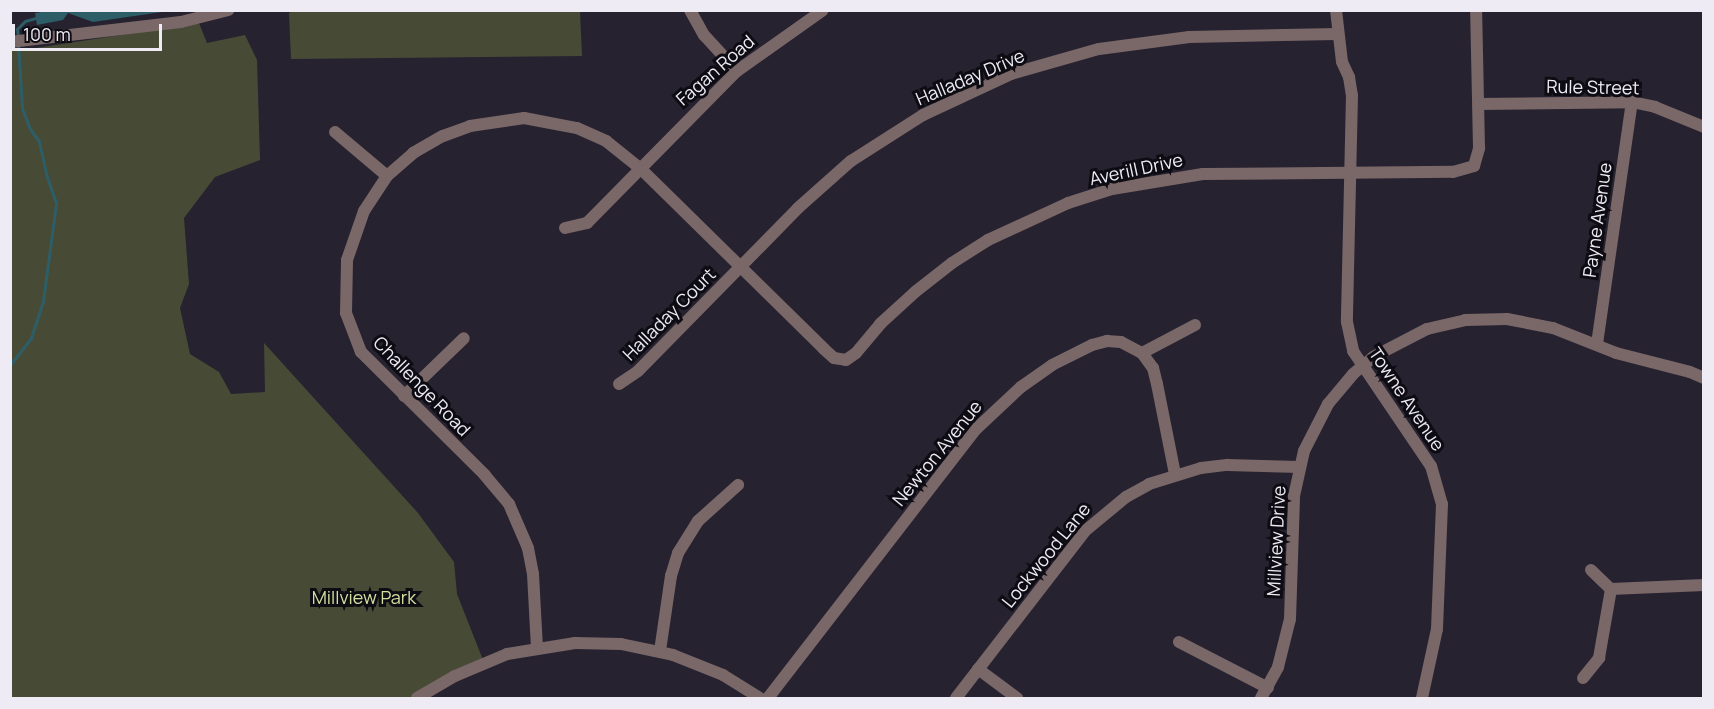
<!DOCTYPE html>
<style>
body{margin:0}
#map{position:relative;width:1714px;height:709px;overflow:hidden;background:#262230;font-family:Manrope,sans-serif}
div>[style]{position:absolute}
.green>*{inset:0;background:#474b36}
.water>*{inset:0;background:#2d5e68}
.stream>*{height:3px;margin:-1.5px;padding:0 1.5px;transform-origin:1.5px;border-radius:1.5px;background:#2d5e68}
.minor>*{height:12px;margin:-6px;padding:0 6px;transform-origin:6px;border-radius:6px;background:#7a6767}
span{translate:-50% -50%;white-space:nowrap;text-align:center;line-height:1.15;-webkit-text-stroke:6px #0e0c13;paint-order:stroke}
.street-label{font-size:18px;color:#eeebf5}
.park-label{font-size:18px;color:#d2df9f}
.frame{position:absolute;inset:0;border:12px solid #eeebf5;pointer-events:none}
.scale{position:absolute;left:12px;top:24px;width:150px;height:27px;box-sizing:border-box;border:3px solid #eeebf5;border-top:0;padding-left:8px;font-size:18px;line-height:21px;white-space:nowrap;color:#eeebf5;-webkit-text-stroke:4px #0e0c13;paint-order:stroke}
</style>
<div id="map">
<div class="green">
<div style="clip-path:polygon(295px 10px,580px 11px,582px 56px,291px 59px,289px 13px)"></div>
<div style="clip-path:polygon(199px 23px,207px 43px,245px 35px,257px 60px,260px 160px,215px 177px,184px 218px,189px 284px,180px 308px,190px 354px,219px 372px,231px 394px,265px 392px,264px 343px,418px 513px,454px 562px,457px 594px,483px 660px,411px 698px,11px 698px,10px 49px,23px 50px)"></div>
</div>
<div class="water">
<div style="clip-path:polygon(48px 11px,48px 10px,169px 11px,93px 22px,68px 13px,63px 20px,37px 25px,35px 13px)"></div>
</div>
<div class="stream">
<div style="left:18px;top:38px;width:9px;rotate:-96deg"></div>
<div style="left:17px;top:29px;width:11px;rotate:-45deg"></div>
<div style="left:25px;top:21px;width:15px;rotate:-16deg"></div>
<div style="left:10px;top:365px;width:34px;rotate:-52deg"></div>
<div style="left:31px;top:338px;width:39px;rotate:-72deg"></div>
<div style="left:43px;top:301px;width:99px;rotate:-82.4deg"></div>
<div style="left:56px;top:203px;width:28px;rotate:-109deg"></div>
<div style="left:47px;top:177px;width:37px;rotate:-103deg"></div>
<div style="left:39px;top:141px;width:15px;rotate:-127deg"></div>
<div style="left:30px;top:129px;width:22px;rotate:-111deg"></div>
<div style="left:22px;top:108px;width:64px;rotate:-93.6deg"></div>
</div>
<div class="minor">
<div style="left:690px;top:10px;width:29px;rotate:61deg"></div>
<div style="left:704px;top:35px;width:49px;rotate:47.5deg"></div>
<div style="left:1336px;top:10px;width:52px;rotate:83.4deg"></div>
<div style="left:1342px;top:62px;width:17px;rotate:65deg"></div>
<div style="left:1349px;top:77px;width:18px;rotate:81deg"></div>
<div style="left:1352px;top:95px;width:227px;rotate:91.3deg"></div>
<div style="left:1347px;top:322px;width:30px;rotate:78deg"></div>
<div style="left:1353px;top:351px;width:139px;rotate:55.9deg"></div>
<div style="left:1431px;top:466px;width:40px;rotate:74deg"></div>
<div style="left:1442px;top:504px;width:125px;rotate:92.3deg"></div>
<div style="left:1437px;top:629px;width:71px;rotate:102.3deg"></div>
<div style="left:10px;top:42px;width:172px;rotate:-6.7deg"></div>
<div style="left:181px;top:22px;width:49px;rotate:-14.3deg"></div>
<div style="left:1479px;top:104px;width:153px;rotate:-0.7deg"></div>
<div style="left:1632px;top:102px;width:24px;rotate:12deg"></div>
<div style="left:1655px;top:107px;width:53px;rotate:22.2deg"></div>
<div style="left:335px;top:132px;width:68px;rotate:40.2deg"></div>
<div style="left:565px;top:228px;width:23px;rotate:-13deg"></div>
<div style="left:587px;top:223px;width:214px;rotate:-45.4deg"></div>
<div style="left:737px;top:71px;width:105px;rotate:-35.3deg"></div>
<div style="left:1597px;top:344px;width:245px;rotate:-81.8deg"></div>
<div style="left:1142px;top:353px;width:60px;rotate:-27.8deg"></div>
<div style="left:619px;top:384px;width:23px;rotate:-34deg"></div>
<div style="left:638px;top:371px;width:228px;rotate:-45.5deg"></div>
<div style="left:798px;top:208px;width:71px;rotate:-41.6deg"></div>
<div style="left:851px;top:161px;width:85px;rotate:-32.6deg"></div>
<div style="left:923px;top:115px;width:97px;rotate:-25deg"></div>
<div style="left:1011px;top:74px;width:91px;rotate:-15.9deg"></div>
<div style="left:1099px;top:49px;width:91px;rotate:-7.6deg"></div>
<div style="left:1189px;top:37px;width:148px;rotate:-1.2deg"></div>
<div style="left:404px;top:396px;width:83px;rotate:-44deg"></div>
<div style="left:1591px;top:570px;width:28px;rotate:44deg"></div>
<div style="left:1611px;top:589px;width:93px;rotate:-2.5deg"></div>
<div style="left:1179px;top:642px;width:100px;rotate:27.3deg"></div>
<div style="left:537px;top:648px;width:74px;rotate:-93.1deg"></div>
<div style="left:533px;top:574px;width:26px;rotate:-101deg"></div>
<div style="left:528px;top:548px;width:48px;rotate:-113.4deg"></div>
<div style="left:509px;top:504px;width:38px;rotate:-130deg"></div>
<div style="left:485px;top:475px;width:175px;rotate:-135.2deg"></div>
<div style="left:361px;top:352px;width:42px;rotate:-111deg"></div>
<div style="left:346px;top:313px;width:53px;rotate:-88.9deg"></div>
<div style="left:347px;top:260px;width:52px;rotate:-70.9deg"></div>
<div style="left:364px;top:211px;width:42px;rotate:-56.7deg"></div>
<div style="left:387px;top:176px;width:35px;rotate:-41deg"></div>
<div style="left:413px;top:153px;width:34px;rotate:-30deg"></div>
<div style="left:443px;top:136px;width:29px;rotate:-20deg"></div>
<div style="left:470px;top:126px;width:55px;rotate:-8.4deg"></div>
<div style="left:524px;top:118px;width:54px;rotate:10.7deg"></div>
<div style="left:577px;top:128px;width:32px;rotate:24deg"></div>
<div style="left:606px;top:141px;width:45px;rotate:38.7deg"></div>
<div style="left:641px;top:169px;width:257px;rotate:44.5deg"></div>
<div style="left:824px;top:349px;width:13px;rotate:42deg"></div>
<div style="left:834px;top:358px;width:12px;rotate:9deg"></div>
<div style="left:846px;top:360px;width:12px;rotate:-35deg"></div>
<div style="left:856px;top:353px;width:38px;rotate:-50deg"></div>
<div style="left:880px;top:324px;width:47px;rotate:-42.4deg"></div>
<div style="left:915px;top:292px;width:47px;rotate:-38.1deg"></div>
<div style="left:952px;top:263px;width:43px;rotate:-32.6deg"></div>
<div style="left:988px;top:240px;width:88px;rotate:-24.8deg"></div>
<div style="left:1068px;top:203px;width:46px;rotate:-17.7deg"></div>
<div style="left:1112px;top:189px;width:92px;rotate:-9.4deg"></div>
<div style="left:1203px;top:174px;width:250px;rotate:-0.5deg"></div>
<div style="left:1453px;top:172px;width:22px;rotate:-16deg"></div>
<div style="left:1474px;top:166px;width:19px;rotate:-74deg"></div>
<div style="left:1479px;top:148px;width:138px;rotate:-91.2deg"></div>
<div style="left:660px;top:651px;width:76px;rotate:-81.7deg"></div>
<div style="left:671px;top:576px;width:24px;rotate:-73deg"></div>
<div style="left:678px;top:553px;width:38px;rotate:-58deg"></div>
<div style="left:698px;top:521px;width:54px;rotate:-42deg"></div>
<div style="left:978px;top:669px;width:49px;rotate:36.6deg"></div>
<div style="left:1583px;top:678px;width:26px;rotate:-51deg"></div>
<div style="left:1599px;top:658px;width:70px;rotate:-80.1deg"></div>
<div style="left:417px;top:698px;width:44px;rotate:-30.1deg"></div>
<div style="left:455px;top:676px;width:56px;rotate:-22.9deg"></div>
<div style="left:507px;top:654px;width:69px;rotate:-9.2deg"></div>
<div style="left:575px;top:643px;width:46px;rotate:1.2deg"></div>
<div style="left:621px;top:644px;width:53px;rotate:11.9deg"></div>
<div style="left:673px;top:655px;width:54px;rotate:21.8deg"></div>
<div style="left:723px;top:675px;width:44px;rotate:31.9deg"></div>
<div style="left:768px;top:698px;width:339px;rotate:-52.3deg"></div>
<div style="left:975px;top:430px;width:63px;rotate:-43.1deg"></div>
<div style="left:1021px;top:387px;width:38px;rotate:-35deg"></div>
<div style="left:1052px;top:365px;width:45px;rotate:-26.6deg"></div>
<div style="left:1092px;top:345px;width:16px;rotate:-15deg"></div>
<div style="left:1107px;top:341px;width:14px;rotate:4deg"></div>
<div style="left:1121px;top:342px;width:24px;rotate:28deg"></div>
<div style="left:1142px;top:353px;width:19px;rotate:54deg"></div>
<div style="left:1153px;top:368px;width:16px;rotate:76deg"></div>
<div style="left:1157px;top:384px;width:92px;rotate:78.7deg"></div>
<div style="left:956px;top:698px;width:211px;rotate:-52.3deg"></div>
<div style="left:1085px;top:531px;width:53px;rotate:-39.7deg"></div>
<div style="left:1126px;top:497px;width:26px;rotate:-29deg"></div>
<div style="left:1149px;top:484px;width:54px;rotate:-17.1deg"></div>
<div style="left:1201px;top:468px;width:26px;rotate:-7deg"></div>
<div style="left:1227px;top:465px;width:73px;rotate:1.6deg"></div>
<div style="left:1261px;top:698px;width:35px;rotate:-61deg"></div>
<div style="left:1278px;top:667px;width:49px;rotate:-76deg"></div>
<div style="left:1290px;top:619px;width:123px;rotate:-88.1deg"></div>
<div style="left:1294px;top:496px;width:46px;rotate:-77.5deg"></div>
<div style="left:1304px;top:451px;width:53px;rotate:-62.9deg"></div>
<div style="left:1328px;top:404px;width:39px;rotate:-50deg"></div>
<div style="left:1353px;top:374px;width:26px;rotate:-40deg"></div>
<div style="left:1373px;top:357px;width:61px;rotate:-27.4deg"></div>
<div style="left:1427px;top:329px;width:39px;rotate:-13deg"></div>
<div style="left:1465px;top:320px;width:42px;rotate:-1.4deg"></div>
<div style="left:1507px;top:319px;width:47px;rotate:11.1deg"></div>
<div style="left:1553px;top:328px;width:68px;rotate:21.6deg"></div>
<div style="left:1616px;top:353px;width:76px;rotate:14.4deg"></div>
<div style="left:1690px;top:372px;width:15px;rotate:23deg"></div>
</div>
<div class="street-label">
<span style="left:715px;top:70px;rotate:-41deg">Fagan Road</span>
<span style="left:970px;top:77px;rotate:-23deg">Halladay Drive</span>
<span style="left:1593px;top:87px;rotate:1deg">Rule Street</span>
<span style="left:1136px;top:169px;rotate:-12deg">Averill Drive</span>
<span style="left:1597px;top:220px;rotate:-82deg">Payne Avenue</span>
<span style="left:669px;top:314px;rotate:-45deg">Halladay Court</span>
<span style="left:422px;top:386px;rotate:46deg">Challenge Road</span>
<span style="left:1407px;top:399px;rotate:56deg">Towne Avenue</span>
<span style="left:937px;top:453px;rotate:-51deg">Newton Avenue</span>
<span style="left:1276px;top:541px;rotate:-87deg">Millview Drive</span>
<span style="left:1046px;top:555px;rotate:-51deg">Lockwood Lane</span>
</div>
<div class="park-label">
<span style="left:364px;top:597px">Millview Park</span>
</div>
<div class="frame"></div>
<div class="scale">100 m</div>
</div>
